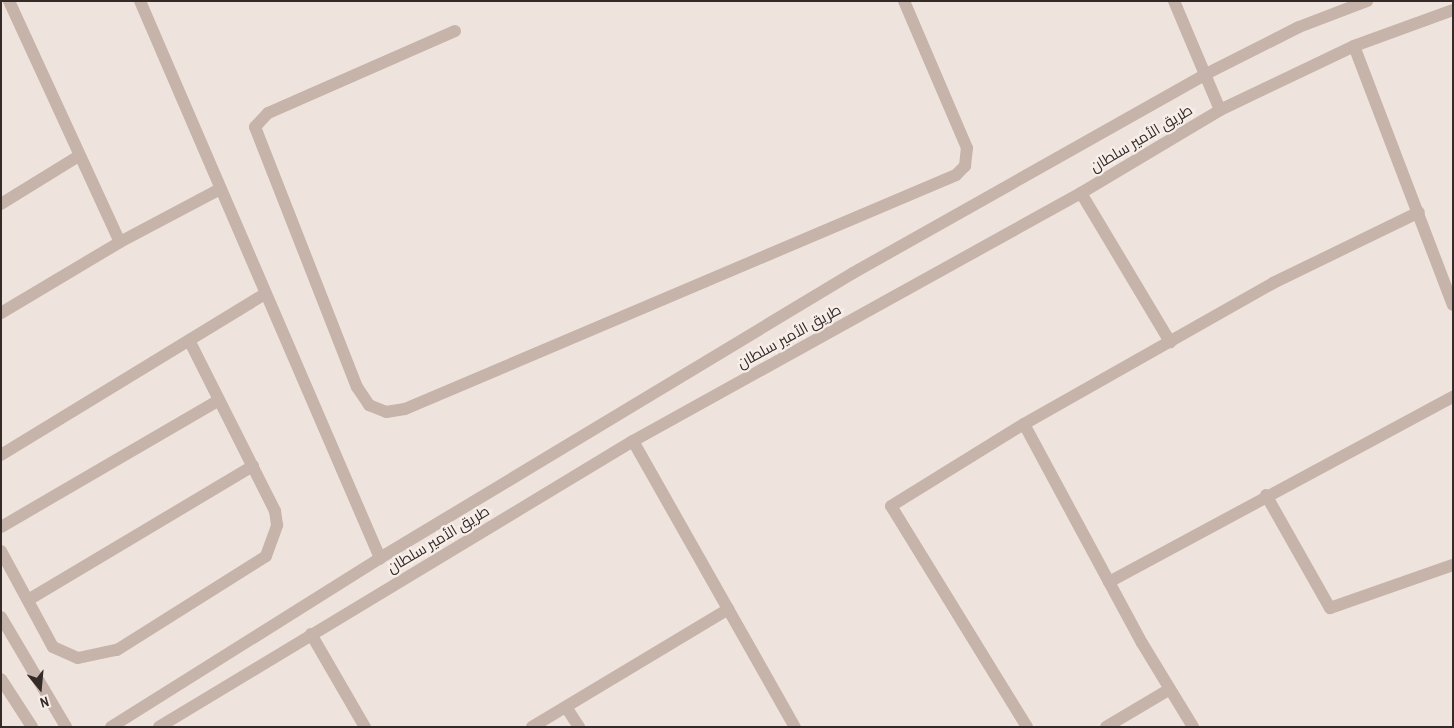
<!DOCTYPE html>
<meta charset="utf-8">
<style>
body{margin:0}
#map{position:relative;width:1454px;height:728px;overflow:hidden;background:#efe4dd;font-family:"Archivo Narrow",Cairo,sans-serif}
div>[style]{position:absolute}
.minor>*{height:12px;margin:-6px;padding:0 6px;transform-origin:6px;border-radius:6px;background:#c6b3aa}
span{translate:-50% -50%;white-space:nowrap;text-align:center;line-height:1.15;-webkit-text-stroke:4.5px #f7eee9;paint-order:stroke}
.street-label{font-size:15px;color:#342b29}
.frame{position:absolute;inset:0;border:2px solid #342b29;pointer-events:none}
.north{position:absolute;left:15px;top:663px;width:50px;height:50px;-webkit-text-stroke:4px #f7eee9;paint-order:stroke;rotate:163deg;font-size:14px;font-weight:700;line-height:20px;text-align:center;color:#342b29}
.north::after{content:'';display:block;margin:auto;width:18px;height:22px;background:#342b29;clip-path:polygon(50% 0,100% 100%,50% 72%,0 100%)}
</style>
<div id="map">
<div class="minor">
<div style="left:9px;top:1px;width:265px;rotate:65.3deg"></div>
<div style="left:140px;top:1px;width:607px;rotate:66.69deg"></div>
<div style="left:1174px;top:1px;width:118px;rotate:67.1deg"></div>
<div style="left:455px;top:31px;width:204px;rotate:156.3deg"></div>
<div style="left:268px;top:113px;width:19px;rotate:133deg"></div>
<div style="left:255px;top:127px;width:279px;rotate:68.6deg"></div>
<div style="left:357px;top:387px;width:22px;rotate:56deg"></div>
<div style="left:369px;top:405px;width:18px;rotate:22deg"></div>
<div style="left:386px;top:412px;width:19px;rotate:-9deg"></div>
<div style="left:405px;top:409px;width:599px;rotate:-23.01deg"></div>
<div style="left:956px;top:175px;width:13px;rotate:-45deg"></div>
<div style="left:965px;top:166px;width:18px;rotate:-84deg"></div>
<div style="left:967px;top:148px;width:160px;rotate:-113.2deg"></div>
<div style="left:1354px;top:46px;width:277px;rotate:69.1deg"></div>
<div style="left:1081px;top:193px;width:174px;rotate:59.1deg"></div>
<div style="left:1px;top:204px;width:89px;rotate:-31.7deg"></div>
<div style="left:1px;top:313px;width:139px;rotate:-30.8deg"></div>
<div style="left:120px;top:242px;width:113px;rotate:-27.9deg"></div>
<div style="left:1024px;top:424px;width:249px;rotate:61.7deg"></div>
<div style="left:1142px;top:643px;width:98px;rotate:58.7deg"></div>
<div style="left:633px;top:441px;width:329px;rotate:60.5deg"></div>
<div style="left:1px;top:455px;width:309px;rotate:-31.4deg"></div>
<div style="left:1266px;top:495px;width:130px;rotate:60.5deg"></div>
<div style="left:1330px;top:608px;width:130px;rotate:-19.3deg"></div>
<div style="left:1px;top:527px;width:252px;rotate:-30.2deg"></div>
<div style="left:1px;top:551px;width:109px;rotate:61.6deg"></div>
<div style="left:53px;top:647px;width:27px;rotate:24deg"></div>
<div style="left:78px;top:658px;width:40px;rotate:-12deg"></div>
<div style="left:117px;top:650px;width:176px;rotate:-32.2deg"></div>
<div style="left:266px;top:556px;width:33px;rotate:-70deg"></div>
<div style="left:277px;top:525px;width:14px;rotate:-98deg"></div>
<div style="left:275px;top:511px;width:191px;rotate:-116.7deg"></div>
<div style="left:1109px;top:582px;width:391px;rotate:-28.3deg"></div>
<div style="left:28px;top:600px;width:262px;rotate:-30.8deg"></div>
<div style="left:1px;top:617px;width:128px;rotate:59.4deg"></div>
<div style="left:311px;top:634px;width:108px;rotate:59.9deg"></div>
<div style="left:1px;top:679px;width:57px;rotate:57.1deg"></div>
<div style="left:566px;top:707px;width:24px;rotate:57deg"></div>
<div style="left:111px;top:727px;width:318px;rotate:-32.1deg"></div>
<div style="left:380px;top:558px;width:552px;rotate:-31.07deg"></div>
<div style="left:853px;top:273px;width:403px;rotate:-29.4deg"></div>
<div style="left:1204px;top:75px;width:106px;rotate:-26.8deg"></div>
<div style="left:1299px;top:27px;width:73px;rotate:-20.9deg"></div>
<div style="left:159px;top:727px;width:554px;rotate:-31.11deg"></div>
<div style="left:633px;top:441px;width:512px;rotate:-28.97deg"></div>
<div style="left:1081px;top:193px;width:162px;rotate:-30.8deg"></div>
<div style="left:1220px;top:110px;width:148px;rotate:-25.5deg"></div>
<div style="left:1354px;top:46px;width:105px;rotate:-20deg"></div>
<div style="left:532px;top:727px;width:229px;rotate:-31deg"></div>
<div style="left:1027px;top:727px;width:259px;rotate:-121.6deg"></div>
<div style="left:891px;top:506px;width:156px;rotate:-31.7deg"></div>
<div style="left:1024px;top:424px;width:286px;rotate:-29.5deg"></div>
<div style="left:1273px;top:283px;width:162px;rotate:-25.9deg"></div>
<div style="left:1106px;top:727px;width:74px;rotate:-30.7deg"></div>
</div>
<div class="street-label">
<span style="left:1141px;top:138px;rotate:-31deg">طريق الأمير سلطان</span>
<span style="left:789px;top:336px;rotate:-29deg">طريق الأمير سلطان</span>
<span style="left:438px;top:539px;rotate:-31deg">طريق الأمير سلطان</span>
</div>
<div class="frame"></div>
<div class="north">N</div>
</div>
